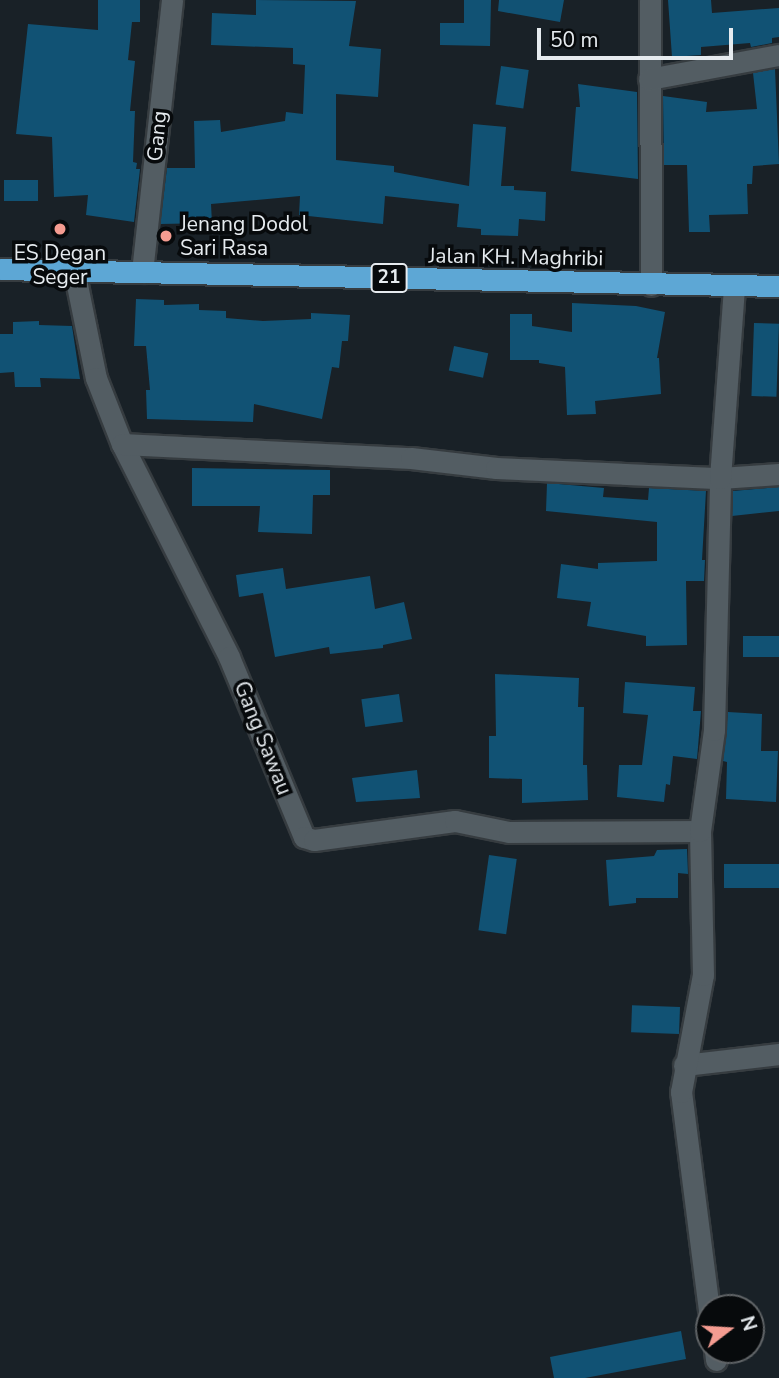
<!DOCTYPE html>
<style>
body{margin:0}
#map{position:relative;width:779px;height:1378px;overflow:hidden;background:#192127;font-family:"Nunito Sans",sans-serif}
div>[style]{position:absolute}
.building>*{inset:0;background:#115274;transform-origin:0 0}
.roads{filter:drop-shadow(2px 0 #363c40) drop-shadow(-2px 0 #363c40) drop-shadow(0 2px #363c40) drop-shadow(0 -2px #363c40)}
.minor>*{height:21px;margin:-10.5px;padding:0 10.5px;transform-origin:10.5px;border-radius:10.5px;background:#535d63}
.highway>*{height:21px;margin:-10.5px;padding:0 10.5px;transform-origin:10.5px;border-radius:10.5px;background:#5da7d5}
.dots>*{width:19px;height:19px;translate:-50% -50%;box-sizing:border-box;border:4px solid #070a0c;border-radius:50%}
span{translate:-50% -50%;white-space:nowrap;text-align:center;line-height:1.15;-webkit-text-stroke:7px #070a0c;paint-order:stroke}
.shield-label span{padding:2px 5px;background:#070a0c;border:2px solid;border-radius:5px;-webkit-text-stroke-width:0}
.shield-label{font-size:19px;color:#e6ebef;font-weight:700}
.street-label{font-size:21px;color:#e6ebef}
.poi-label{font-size:21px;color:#e6ebef}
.left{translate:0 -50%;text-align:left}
.north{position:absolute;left:695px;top:1294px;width:70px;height:70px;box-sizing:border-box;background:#070a0c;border:2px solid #606467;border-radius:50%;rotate:73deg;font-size:19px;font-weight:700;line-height:28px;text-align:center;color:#e6ebef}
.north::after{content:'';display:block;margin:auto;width:24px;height:32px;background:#f59c91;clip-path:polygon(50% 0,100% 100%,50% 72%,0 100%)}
.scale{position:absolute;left:537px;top:28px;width:196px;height:32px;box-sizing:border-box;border:4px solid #e6ebef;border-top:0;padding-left:9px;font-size:21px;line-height:24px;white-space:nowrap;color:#e6ebef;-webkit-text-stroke:5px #070a0c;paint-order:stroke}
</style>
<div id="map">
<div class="building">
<div style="clip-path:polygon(98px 0,140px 0,140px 22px,132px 22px,128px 60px,135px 61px,130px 111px,135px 111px,133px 162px,137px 163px,136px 169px,140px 169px,134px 222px,86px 215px,88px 195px,54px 197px,52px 137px,16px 134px,28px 24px,98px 30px)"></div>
<div style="clip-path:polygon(256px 0,356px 1px,349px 46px,381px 49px,378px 97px,336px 94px,336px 160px,394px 166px,394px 172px,469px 186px,473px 124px,506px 127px,501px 186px,514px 186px,514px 190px,546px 192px,545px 221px,519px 219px,518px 236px,481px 235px,481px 229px,457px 227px,459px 204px,385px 196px,383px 224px,299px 215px,300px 196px,211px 204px,212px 223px,160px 224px,167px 168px,195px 168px,194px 121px,220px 120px,221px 132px,285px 121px,286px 112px,303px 114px,305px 65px,293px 64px,293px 48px,211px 45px,212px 13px,256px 15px)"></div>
<div style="clip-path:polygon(464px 0,491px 0,490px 46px,440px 45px,440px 23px,464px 23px)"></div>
<div style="clip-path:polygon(499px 0,564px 0,560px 22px,498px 11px)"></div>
<div style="clip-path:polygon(668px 0,711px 0,712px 13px,779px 8px,779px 37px,772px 38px,772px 43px,751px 47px,750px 43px,701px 47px,701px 55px,672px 57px)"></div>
<div style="left:501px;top:66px;width:28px;height:39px;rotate:8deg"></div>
<div style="clip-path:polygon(775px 69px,779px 164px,753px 166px,752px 184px,747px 184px,748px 214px,709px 215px,710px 232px,689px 232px,687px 165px,664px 165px,663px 96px,707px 102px,706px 112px,757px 109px,753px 73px)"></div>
<div style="clip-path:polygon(578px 84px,637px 92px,638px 179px,571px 171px,576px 107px,580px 107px)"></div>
<div style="left:38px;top:180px;width:21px;height:34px;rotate:90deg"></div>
<div style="clip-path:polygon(136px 299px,164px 300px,164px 305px,199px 304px,199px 310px,226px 311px,226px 318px,263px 321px,311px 319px,311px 313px,350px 315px,348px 341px,342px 341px,339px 368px,332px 367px,322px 419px,254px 404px,253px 422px,147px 419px,146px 390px,150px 390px,146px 346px,134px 346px)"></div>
<div style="clip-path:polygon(572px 303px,636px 306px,665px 312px,657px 358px,659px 358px,661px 394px,595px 401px,596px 414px,567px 415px,565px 367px,539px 363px,539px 360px,510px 360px,510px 314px,532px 314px,532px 326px,572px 332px)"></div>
<div style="clip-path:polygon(39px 321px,39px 325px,72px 326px,80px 379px,40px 378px,41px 387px,15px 387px,14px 372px,0 373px,0 334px,13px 334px,13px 322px)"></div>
<div style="left:754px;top:323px;width:25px;height:73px;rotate:2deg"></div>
<div style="left:454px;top:346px;width:35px;height:25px;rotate:12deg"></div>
<div style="clip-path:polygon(192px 468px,330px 470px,330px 495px,313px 495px,312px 534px,258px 532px,260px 506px,192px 506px)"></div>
<div style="clip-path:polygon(547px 483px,604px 488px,603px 497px,648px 500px,649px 488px,706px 491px,702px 560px,705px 560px,704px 581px,686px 581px,687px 645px,646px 646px,646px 636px,587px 626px,591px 602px,557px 598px,561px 564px,598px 569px,598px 563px,657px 561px,657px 522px,546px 511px)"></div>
<div style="clip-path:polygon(779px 487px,779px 511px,732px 516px,733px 491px)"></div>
<div style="clip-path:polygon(283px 568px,286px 589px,370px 576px,375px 609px,404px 602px,412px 639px,383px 645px,383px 648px,330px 654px,329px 647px,275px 657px,263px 593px,239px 597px,236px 575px)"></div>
<div style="left:743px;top:636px;width:36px;height:21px"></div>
<div style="clip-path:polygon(495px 674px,579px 678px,578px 707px,584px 707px,583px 765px,587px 765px,588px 800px,522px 803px,522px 779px,489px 778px,489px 736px,496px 736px)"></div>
<div style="clip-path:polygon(625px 682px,695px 687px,693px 711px,701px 711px,697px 759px,673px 756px,670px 785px,666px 784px,664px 802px,617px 797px,619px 765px,642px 765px,648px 715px,623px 713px)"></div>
<div style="left:399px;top:694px;width:28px;height:38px;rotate:82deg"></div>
<div style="clip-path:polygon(728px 712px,762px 714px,761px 751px,778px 751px,776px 802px,726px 799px,727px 762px,723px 761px)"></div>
<div style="clip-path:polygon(417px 770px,420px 798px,356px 802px,352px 778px)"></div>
<div style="clip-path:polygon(687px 849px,688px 874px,678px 873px,678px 898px,636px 898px,636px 903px,609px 906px,606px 860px,654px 856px,657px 850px)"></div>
<div style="left:489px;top:855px;width:28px;height:76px;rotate:8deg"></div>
<div style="left:779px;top:864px;width:24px;height:55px;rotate:90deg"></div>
<div style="left:680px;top:1007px;width:27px;height:48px;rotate:92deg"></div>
<div style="clip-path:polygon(681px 1331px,686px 1359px,585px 1378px,554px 1378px,550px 1357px)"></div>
</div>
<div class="roads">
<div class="minor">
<div style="left:650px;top:0;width:285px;rotate:89.8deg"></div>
<div style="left:649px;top:79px;width:132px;rotate:-10.5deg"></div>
<div style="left:74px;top:270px;width:110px;rotate:78.5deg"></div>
<div style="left:96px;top:378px;width:71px;rotate:68.5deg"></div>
<div style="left:122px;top:444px;width:238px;rotate:63.3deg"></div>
<div style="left:229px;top:657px;width:195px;rotate:67.4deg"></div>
<div style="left:304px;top:837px;width:10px;rotate:17deg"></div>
<div style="left:314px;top:840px;width:142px;rotate:-7.7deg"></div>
<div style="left:455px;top:821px;width:55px;rotate:11.5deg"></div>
<div style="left:509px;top:832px;width:191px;rotate:-0.3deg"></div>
<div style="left:142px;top:272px;width:274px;rotate:-83.7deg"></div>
<div style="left:122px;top:444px;width:289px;rotate:2.8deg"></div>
<div style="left:411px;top:458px;width:86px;rotate:6.7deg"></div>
<div style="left:496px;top:468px;width:224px;rotate:2.6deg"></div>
<div style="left:720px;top:478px;width:59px;rotate:-3.9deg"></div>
<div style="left:684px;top:1065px;width:96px;rotate:-6.6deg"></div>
<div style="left:709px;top:1310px;width:220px;rotate:-97.3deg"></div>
<div style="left:681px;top:1092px;width:119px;rotate:-79.4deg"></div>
<div style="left:703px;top:975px;width:144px;rotate:-91.2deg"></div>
<div style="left:700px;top:831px;width:102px;rotate:-82.1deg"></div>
<div style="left:714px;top:730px;width:252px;rotate:-88.6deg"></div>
<div style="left:720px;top:478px;width:193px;rotate:-85.8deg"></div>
<div style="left:715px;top:1350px;width:10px;rotate:84deg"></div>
</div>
<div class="highway">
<div style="left:0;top:269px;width:779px;rotate:1.25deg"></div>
</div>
</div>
<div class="dots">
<div style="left:60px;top:229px;background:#f59c91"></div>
<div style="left:166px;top:236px;background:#f59c91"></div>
</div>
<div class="shield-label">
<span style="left:389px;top:278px">21</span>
</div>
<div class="street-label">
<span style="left:157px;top:136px;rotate:-84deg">Gang</span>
<span style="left:516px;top:257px;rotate:1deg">Jalan KH. Maghribi</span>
<span style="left:263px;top:738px;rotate:68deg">Gang Sawau</span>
</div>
<div class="poi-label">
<span class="left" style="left:180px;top:236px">Jenang Dodol<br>Sari Rasa</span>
<span style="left:60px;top:265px">ES Degan<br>Seger</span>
</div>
<div class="north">N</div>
<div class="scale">50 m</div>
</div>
